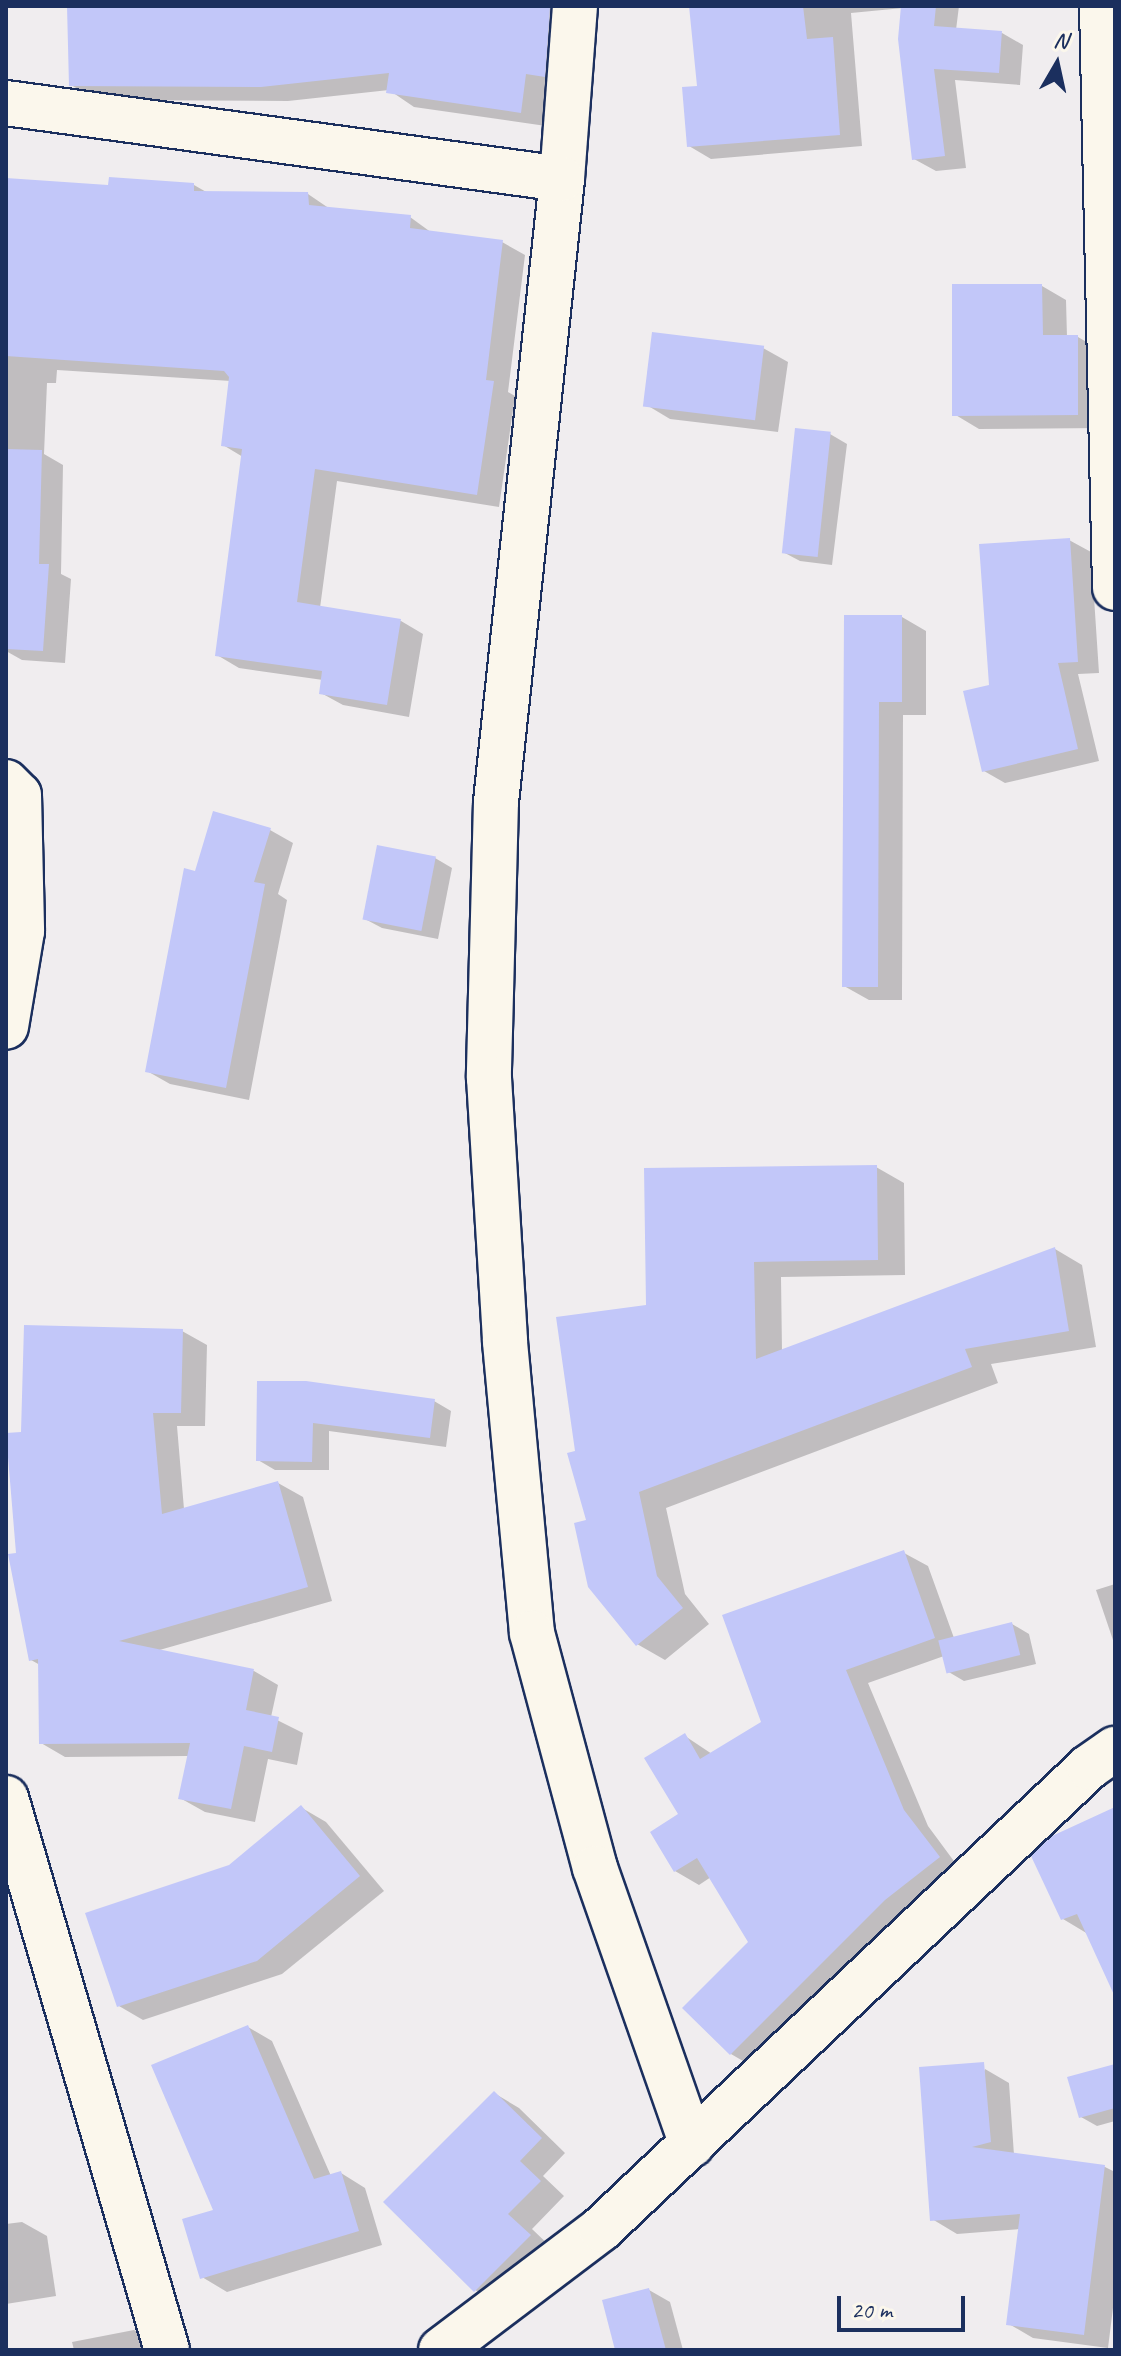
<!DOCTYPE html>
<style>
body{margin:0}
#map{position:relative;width:1121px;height:2356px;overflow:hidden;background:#f0edef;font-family:Caveat,sans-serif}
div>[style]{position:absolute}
.shadow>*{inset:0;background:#0003}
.building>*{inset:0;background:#c2c7f9;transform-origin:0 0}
.roads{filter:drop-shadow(2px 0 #1b2f5e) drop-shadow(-2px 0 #1b2f5e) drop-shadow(0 2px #1b2f5e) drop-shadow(0 -2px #1b2f5e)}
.minor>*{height:44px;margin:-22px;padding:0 22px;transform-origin:22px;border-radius:22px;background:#fbf7ec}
span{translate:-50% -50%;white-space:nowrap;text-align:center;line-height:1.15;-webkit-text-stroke:8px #fbf7ec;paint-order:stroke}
.frame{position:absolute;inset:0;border:8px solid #1b2f5e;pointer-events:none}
.north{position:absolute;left:1017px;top:24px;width:80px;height:80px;-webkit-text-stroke:6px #fbf7ec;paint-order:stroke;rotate:9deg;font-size:22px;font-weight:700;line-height:32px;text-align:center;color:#1b2f5e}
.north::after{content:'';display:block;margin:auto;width:28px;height:36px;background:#1b2f5e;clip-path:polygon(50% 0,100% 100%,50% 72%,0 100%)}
.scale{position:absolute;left:837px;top:2296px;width:128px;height:36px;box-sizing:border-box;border:4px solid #1b2f5e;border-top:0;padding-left:10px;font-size:24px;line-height:28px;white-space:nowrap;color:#1b2f5e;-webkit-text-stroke:6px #fbf7ec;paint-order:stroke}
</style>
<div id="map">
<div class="shadow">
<div style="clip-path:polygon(69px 6px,579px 6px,546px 126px,414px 107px,389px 90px,288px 101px,97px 100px,71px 85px)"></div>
<div style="clip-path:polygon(691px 6px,959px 6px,956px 30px,1002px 33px,1023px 45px,1020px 85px,955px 80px,966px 168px,936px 171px,914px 159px,903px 8px,851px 13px,862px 146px,711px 159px,689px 146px,699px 88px)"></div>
<div style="clip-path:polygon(6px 180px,110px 187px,194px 185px,208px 193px,308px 194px,330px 209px,410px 217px,432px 233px,502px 242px,525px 255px,508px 392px,515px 396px,499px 507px,337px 481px,320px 608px,401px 621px,423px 634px,409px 717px,343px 705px,321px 693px,323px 680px,239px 668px,217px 655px,243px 457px,223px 445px,231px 381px,57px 370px,56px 383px,47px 383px,44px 454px,63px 465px,61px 574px,71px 579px,65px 663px,22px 660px,6px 651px)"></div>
<div style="clip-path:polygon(1042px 286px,1066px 300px,1067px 337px,1078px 337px,1102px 351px,1102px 428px,979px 429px,954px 414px)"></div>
<div style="clip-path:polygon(763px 348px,788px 362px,778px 432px,670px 419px,645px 404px)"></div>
<div style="clip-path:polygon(830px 434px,847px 444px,832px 565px,800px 561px,783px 552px)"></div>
<div style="clip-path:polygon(1069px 540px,1091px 552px,1099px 673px,1078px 674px,1099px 761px,1005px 783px,984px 771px,991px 687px)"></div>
<div style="clip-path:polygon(846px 617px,902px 617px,926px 631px,926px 715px,903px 715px,902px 1000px,869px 1000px,844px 986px)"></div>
<div style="clip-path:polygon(270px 830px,293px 843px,278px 894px,287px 900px,249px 1100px,170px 1084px,147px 1071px,197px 873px)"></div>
<div style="clip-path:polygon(435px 858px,452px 868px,438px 939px,382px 928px,365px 919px)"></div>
<div style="clip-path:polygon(876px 1167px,904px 1183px,905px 1275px,781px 1277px,782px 1351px,1055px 1249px,1082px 1265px,1096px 1347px,991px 1364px,998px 1383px,666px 1508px,685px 1594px,709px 1624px,665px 1660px,637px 1644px,589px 1521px,577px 1452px,649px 1306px)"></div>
<div style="clip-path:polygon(182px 1331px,207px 1345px,205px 1426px,177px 1426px,184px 1509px,278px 1483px,303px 1497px,332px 1601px,156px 1651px,254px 1671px,278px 1685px,271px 1717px,303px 1733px,297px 1765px,268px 1759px,255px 1822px,205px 1812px,180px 1798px,189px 1756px,65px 1757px,41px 1743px,40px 1665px,31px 1660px,18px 1554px,23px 1434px)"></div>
<div style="clip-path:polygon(306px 1383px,434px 1401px,451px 1411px,446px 1447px,329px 1431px,329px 1470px,275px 1470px,258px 1460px)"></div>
<div style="clip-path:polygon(904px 1553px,928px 1566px,954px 1638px,1012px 1624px,1029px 1634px,1036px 1664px,964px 1681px,947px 1671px,944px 1656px,868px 1683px,928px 1826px,962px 1872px,755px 2068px,731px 2054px,750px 1942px,711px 1877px,699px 1885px,675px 1871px,685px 1736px,712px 1754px,764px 1723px)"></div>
<div style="clip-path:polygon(1115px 1584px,1115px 1646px,1096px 1590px)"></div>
<div style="clip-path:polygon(302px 1808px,326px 1822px,384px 1891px,282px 1974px,143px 2020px,119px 2006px,230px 1866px)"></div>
<div style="clip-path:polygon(1115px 1809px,1115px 1973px,1088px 1934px,1063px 1919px)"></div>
<div style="clip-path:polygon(248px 2027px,272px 2041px,331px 2176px,341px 2173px,365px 2188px,382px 2245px,227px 2292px,202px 2277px)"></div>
<div style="clip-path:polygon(1115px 2066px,1115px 2121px,1097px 2126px,1081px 2117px)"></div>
<div style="clip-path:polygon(985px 2069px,1009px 2083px,1014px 2155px,1105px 2167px,1115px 2172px,1115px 2292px,1108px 2348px,1033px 2338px,1009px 2324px,1020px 2229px,957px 2234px,932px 2219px)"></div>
<div style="clip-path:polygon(494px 2093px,519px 2108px,565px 2153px,543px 2176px,564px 2196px,532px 2229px,554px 2250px,500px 2304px,475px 2290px)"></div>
<div style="clip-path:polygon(22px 2222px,47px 2236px,56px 2296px,6px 2304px,6px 2224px)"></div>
<div style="clip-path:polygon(649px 2290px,670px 2302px,683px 2350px,617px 2350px)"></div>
<div style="clip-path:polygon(134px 2330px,151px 2340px,153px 2350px,74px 2350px,72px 2342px)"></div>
</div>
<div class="building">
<div style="clip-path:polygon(67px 6px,550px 6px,545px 77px,526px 74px,521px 113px,386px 93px,389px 73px,261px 87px,69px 86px)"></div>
<div style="clip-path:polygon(689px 6px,803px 6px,807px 39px,833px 37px,840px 135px,687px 147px,682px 87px,697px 86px)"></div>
<div style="clip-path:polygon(901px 6px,936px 6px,934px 26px,1002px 31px,999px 73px,934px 69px,945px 156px,912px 160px,898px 39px)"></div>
<div style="clip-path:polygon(109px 177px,194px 183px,194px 191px,308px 192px,309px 205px,411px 215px,410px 228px,503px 240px,486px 380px,494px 381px,477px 495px,315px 469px,297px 602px,401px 619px,387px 705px,319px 694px,322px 671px,215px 656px,242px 449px,221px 446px,229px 377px,224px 371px,6px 356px,6px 178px,108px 185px)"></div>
<div style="clip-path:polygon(952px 284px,1042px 284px,1043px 335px,1078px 335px,1078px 415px,952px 416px)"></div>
<div style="left:652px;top:332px;width:113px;height:75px;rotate:7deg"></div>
<div style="left:795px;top:428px;width:36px;height:126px;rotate:6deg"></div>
<div style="clip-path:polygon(6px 449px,42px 450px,39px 564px,49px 564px,43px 651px,6px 649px)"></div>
<div style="clip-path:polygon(1070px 538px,1078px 662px,1058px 663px,1078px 749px,982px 772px,963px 691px,989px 685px,979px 544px)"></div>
<div style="clip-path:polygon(844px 615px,902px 615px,902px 702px,879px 702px,878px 987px,842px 987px)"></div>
<div style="clip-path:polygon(213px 811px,271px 828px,254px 882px,265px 884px,226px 1088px,145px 1072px,184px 868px,195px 871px)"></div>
<div style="left:377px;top:845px;width:60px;height:76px;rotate:11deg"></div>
<div style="clip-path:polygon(877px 1165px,878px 1260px,754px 1262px,756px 1359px,1055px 1247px,1069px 1331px,965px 1349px,972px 1367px,639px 1492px,657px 1576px,683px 1608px,636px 1646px,588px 1587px,574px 1523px,586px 1520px,567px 1453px,575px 1451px,556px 1317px,646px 1305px,644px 1168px)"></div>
<div style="clip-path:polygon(24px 1325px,183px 1329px,181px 1413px,153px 1413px,162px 1514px,278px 1481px,308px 1587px,119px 1641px,254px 1669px,246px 1710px,279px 1717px,272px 1752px,244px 1746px,231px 1809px,178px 1799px,190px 1743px,39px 1744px,38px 1659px,29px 1661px,8px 1554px,16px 1553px,6px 1433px,21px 1432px)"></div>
<div style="clip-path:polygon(257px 1381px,306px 1381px,435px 1399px,430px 1438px,313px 1423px,312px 1462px,256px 1461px)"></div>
<div style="clip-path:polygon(904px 1550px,935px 1638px,846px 1670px,904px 1810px,940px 1857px,885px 1900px,730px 2055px,682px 2008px,748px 1942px,697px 1858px,674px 1872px,650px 1832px,678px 1814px,644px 1758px,685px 1733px,700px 1759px,761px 1722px,722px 1615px)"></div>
<div style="left:1012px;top:1622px;width:34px;height:76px;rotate:76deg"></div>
<div style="clip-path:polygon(301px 1805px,360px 1876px,257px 1961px,117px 2007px,85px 1913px,229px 1865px)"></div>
<div style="clip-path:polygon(1115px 1807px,1115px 1997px,1077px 1914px,1061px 1920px,1031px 1856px,1052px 1836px)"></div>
<div style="clip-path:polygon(248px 2025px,314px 2179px,341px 2171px,359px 2231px,200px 2279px,182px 2219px,213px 2210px,151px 2065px)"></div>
<div style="clip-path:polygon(984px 2062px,991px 2142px,972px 2147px,1105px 2165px,1084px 2335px,1006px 2325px,1020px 2214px,930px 2221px,919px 2067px)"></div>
<div style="clip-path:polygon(1115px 2064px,1115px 2108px,1079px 2118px,1067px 2077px)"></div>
<div style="clip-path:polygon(494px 2091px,542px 2138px,520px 2161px,541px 2181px,508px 2214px,531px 2235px,474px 2292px,383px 2202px)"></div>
<div style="clip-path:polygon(649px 2288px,666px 2350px,615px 2350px,602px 2300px)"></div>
</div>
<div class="roads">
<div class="minor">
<div style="left:575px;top:6px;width:173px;rotate:94.3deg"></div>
<div style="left:562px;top:179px;width:626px;rotate:96.05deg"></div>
<div style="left:496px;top:802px;width:276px;rotate:91.5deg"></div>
<div style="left:489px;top:1078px;width:264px;rotate:86.5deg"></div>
<div style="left:505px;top:1342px;width:292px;rotate:84.7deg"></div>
<div style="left:532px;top:1633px;width:243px;rotate:75deg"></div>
<div style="left:595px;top:1868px;width:293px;rotate:70.7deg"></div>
<div style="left:1102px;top:6px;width:582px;rotate:88.72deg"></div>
<div style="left:6px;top:103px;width:561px;rotate:7.78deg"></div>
<div style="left:6px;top:782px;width:18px;rotate:45deg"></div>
<div style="left:19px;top:795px;width:136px;rotate:88.7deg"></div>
<div style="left:22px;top:931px;width:97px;rotate:99.5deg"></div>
<div style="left:6px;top:1798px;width:575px;rotate:73.74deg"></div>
<div style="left:441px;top:2350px;width:201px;rotate:-37.1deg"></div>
<div style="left:601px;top:2229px;width:672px;rotate:-43.43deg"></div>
<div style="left:1089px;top:1767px;width:32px;rotate:-35deg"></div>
</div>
</div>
<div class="frame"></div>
<div class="north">N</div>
<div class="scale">20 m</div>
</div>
